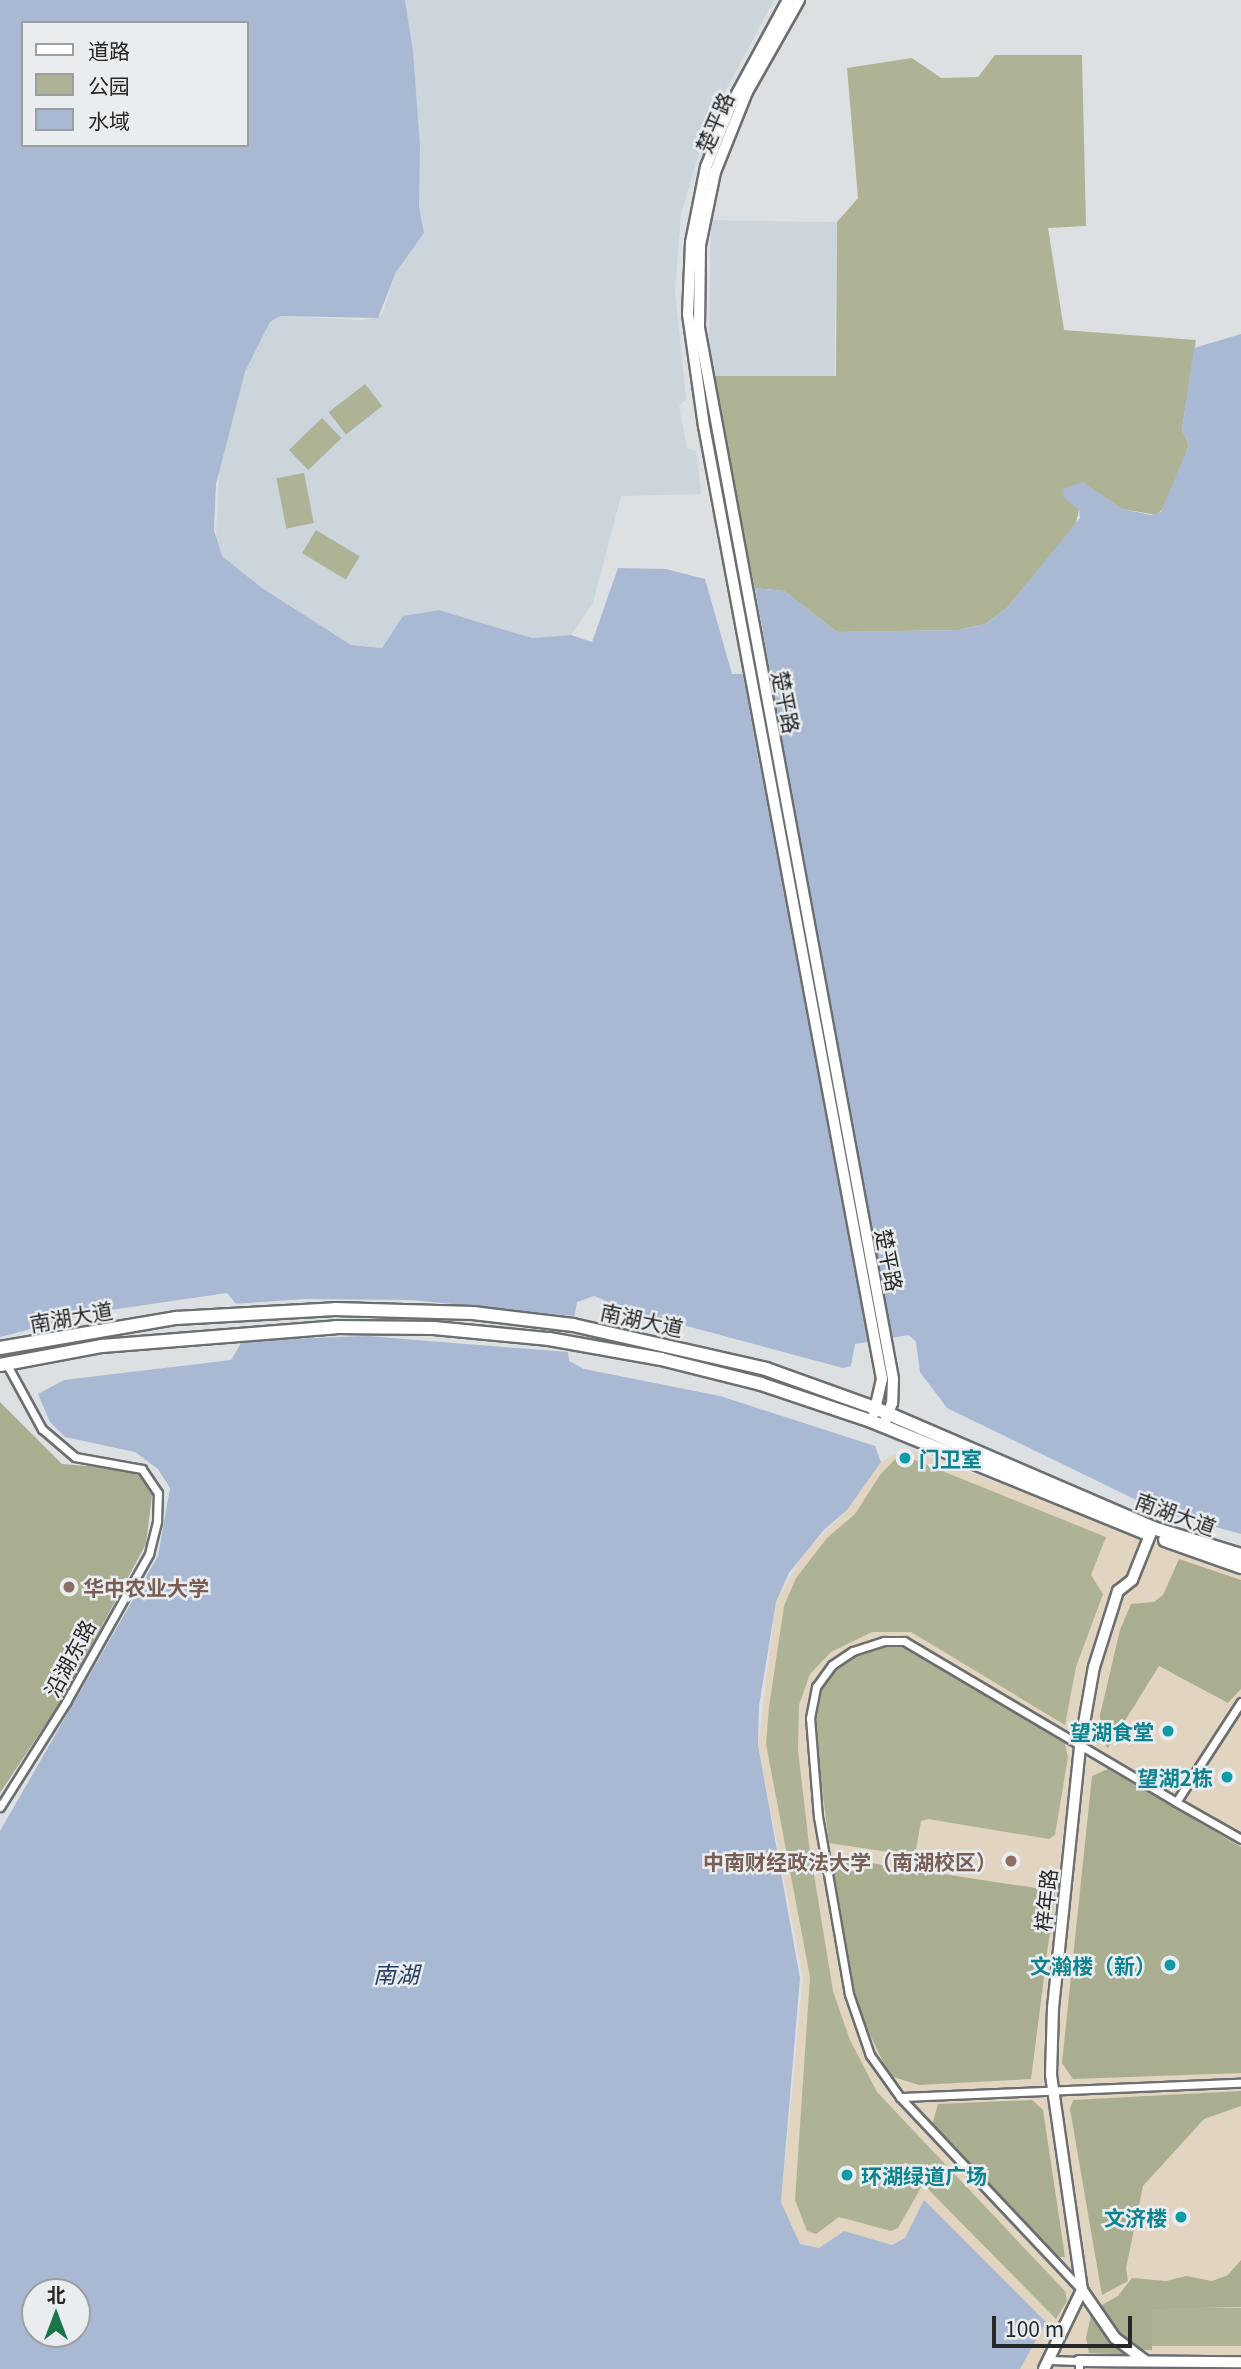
<!DOCTYPE html>
<meta charset="utf-8">
<style>
body{margin:0}
#map{position:relative;width:1241px;height:2369px;overflow:hidden;background:#dde0e2;font-family:Georgia,"Noto Sans SC",serif}
div>[style]{position:absolute}
.built>*{inset:0;background:#ccd4dc;transform-origin:0 0}
.education>*{inset:0;background:#e1d4c0}
.green>*{inset:0;background:#aeb395;transform-origin:0 0}
.forest>*{inset:0;background:#a9ae90}
.water>*{inset:0;background:#a9b9d4}
.pier>*{inset:0;background:#dde0e2}
.roads{filter:drop-shadow(2px 0 #6c6f70) drop-shadow(-2px 0 #6c6f70) drop-shadow(0 2px #6c6f70) drop-shadow(0 -2px #6c6f70)}
.minor>*{height:7px;margin:-3.5px;padding:0 3.5px;transform-origin:3.5px;border-radius:3.5px;background:#fff}
.tertiary>*{height:10px;margin:-5px;padding:0 5px;transform-origin:5px;border-radius:5px;background:#fff}
.secondary>*{height:10px;margin:-5px;padding:0 5px;transform-origin:5px;border-radius:5px;background:#fff}
.primary>*{height:12px;margin:-6px;padding:0 6px;transform-origin:6px;border-radius:6px;background:#fff}
.dots>*{width:19px;height:19px;translate:-50% -50%;box-sizing:border-box;border:4px solid #eaedef;border-radius:50%}
span{translate:-50% -50%;white-space:nowrap;text-align:center;line-height:1.15;-webkit-text-stroke:5px #eaedef;paint-order:stroke}
.street-label{font-size:21px;color:#262728}
.culture-label{font-size:21px;color:#0d838f;font-weight:700}
.left{translate:0 -50%;text-align:left}
.right{translate:-100% -50%;text-align:right}
.education-label{font-size:21px;color:#785e54;font-weight:700}
.water-label{font-size:23px;color:#253c61;font-style:italic}
.legend{position:absolute;left:21px;top:21px;width:228px;height:126px;box-sizing:border-box;background:#eaedef;border:2px solid #9c9e9f;margin:0;padding:9px 12px;list-style:none;font-size:21px;color:#262728}
.legend li{display:flex;align-items:center;gap:14px;height:35px}
.legend b{width:35px;border:2px solid #9c9e9f}
.north{position:absolute;left:21px;top:2278px;width:70px;height:70px;box-sizing:border-box;background:#eaedef;border:2px solid #9c9e9f;border-radius:50%;rotate:0deg;font-size:19px;font-weight:700;line-height:28px;text-align:center;color:#262728}
.north::after{content:'';display:block;margin:auto;width:24px;height:32px;background:#1b754a;clip-path:polygon(50% 0,100% 100%,50% 72%,0 100%)}
.scale{position:absolute;left:992px;top:2316px;width:140px;height:32px;box-sizing:border-box;border:4px solid #262728;border-top:0;padding-left:9px;font-size:21px;line-height:24px;white-space:nowrap;color:#262728;-webkit-text-stroke:5px #eaedef;paint-order:stroke}
</style>
<div id="map">
<div class="built">
<div style="clip-path:polygon(405px 0,774px 0,708px 123px,681px 214px,675px 292px,686px 399px,679px 406px,687px 448px,696px 451px,701px 494px,621px 496px,593px 603px,571px 635px,532px 638px,439px 610px,403px 616px,382px 648px,351px 645px,262px 588px,222px 556px,216px 544px,219px 466px,245px 372px,270px 322px,280px 316px,363px 320px,382px 315px,396px 272px,424px 233px,419px 206px,420px 145px,413px 51px)"></div>
<div style="left:711px;top:220px;width:126px;height:156px;rotate:1deg"></div>
</div>
<div class="education">
<div style="clip-path:polygon(906px 1448px,1241px 1575px,1241px 2369px,1020px 2369px,1046px 2322px,924px 2201px,905px 2238px,891px 2245px,844px 2231px,819px 2248px,800px 2244px,781px 2202px,803px 1978px,758px 1745px,776px 1602px,804px 1553px,847px 1510px,881px 1462px)"></div>
</div>
<div class="green">
<div style="clip-path:polygon(995px 55px,1082px 55px,1086px 226px,1048px 228px,1064px 330px,1196px 340px,1182px 429px,1189px 445px,1166px 505px,1157px 515px,1122px 509px,1083px 483px,1065px 498px,1079px 509px,1076px 524px,1007px 608px,985px 624px,959px 630px,837px 632px,784px 591px,755px 588px,710px 376px,836px 376px,837px 222px,858px 198px,847px 68px,912px 58px,941px 78px,978px 77px)"></div>
<div style="left:365px;top:384px;width:28px;height:46px;rotate:52deg"></div>
<div style="left:322px;top:418px;width:28px;height:46px;rotate:46deg"></div>
<div style="left:304px;top:473px;width:51px;height:28px;rotate:79deg"></div>
<div style="left:316px;top:530px;width:51px;height:27px;rotate:31deg"></div>
<div style="clip-path:polygon(900px 1454px,1106px 1537px,1091px 1575px,1103px 1594px,1076px 1667px,1065px 1725px,911px 1632px,872px 1632px,831px 1652px,810px 1674px,799px 1705px,798px 1750px,809px 1844px,833px 1991px,850px 2040px,877px 2092px,1065px 2291px,1067px 2301px,1056px 2319px,923px 2184px,898px 2228px,891px 2231px,839px 2217px,816px 2234px,807px 2231px,795px 2200px,810px 1977px,766px 1744px,769px 1707px,784px 1606px,796px 1578px,827px 1538px,855px 1514px,880px 1475px)"></div>
<div style="clip-path:polygon(883px 1644px,911px 1648px,1065px 1743px,1068px 1757px,1055px 1835px,1049px 1839px,928px 1819px,921px 1821px,915px 1856px,829px 1843px,816px 1739px,817px 1696px,834px 1669px,859px 1652px)"></div>
<div style="left:1152px;top:2308px;width:89px;height:38px"></div>
</div>
<div class="forest">
<div style="clip-path:polygon(0 1402px,62px 1464px,126px 1469px,141px 1477px,152px 1495px,146px 1544px,63px 1698px,0 1793px)"></div>
<div style="clip-path:polygon(1179px 1559px,1241px 1580px,1241px 1689px,1228px 1703px,1159px 1666px,1108px 1748px,1102px 1742px,1100px 1715px,1120px 1630px,1131px 1604px,1154px 1602px,1163px 1595px)"></div>
<div style="clip-path:polygon(1108px 1769px,1241px 1847px,1241px 2073px,1073px 2079px,1062px 2063px,1092px 1776px)"></div>
<div style="clip-path:polygon(831px 1857px,1055px 1891px,1031px 2079px,919px 2085px,890px 2076px,862px 2018px,852px 1982px)"></div>
<div style="clip-path:polygon(1241px 2091px,1241px 2106px,1204px 2119px,1143px 2186px,1126px 2268px,1128px 2281px,1102px 2295px,1070px 2109px,1073px 2100px)"></div>
<div style="clip-path:polygon(1032px 2100px,1043px 2110px,1065px 2257px,1058px 2257px,932px 2125px,938px 2104px)"></div>
<div style="clip-path:polygon(1241px 2260px,1241px 2307px,1152px 2309px,1152px 2350px,1131px 2350px,1103px 2320px,1100px 2306px,1118px 2296px,1132px 2278px,1166px 2281px,1186px 2276px,1212px 2281px,1228px 2275px)"></div>
<div style="clip-path:polygon(1092px 2311px,1112px 2340px,1130px 2355px,1089px 2353px,1086px 2338px)"></div>
</div>
<div class="water">
<div style="clip-path:polygon(evenodd,0 0,405px 0,413px 51px,420px 145px,419px 206px,424px 233px,396px 272px,378px 318px,280px 316px,270px 322px,245px 372px,216px 484px,214px 530px,222px 556px,262px 588px,351px 645px,382px 648px,403px 616px,439px 610px,532px 638px,571px 635px,592px 642px,618px 568px,666px 569px,705px 579px,732px 674px,770px 673px,755px 588px,784px 591px,837px 632px,959px 630px,985px 624px,1007px 608px,1080px 518px,1079px 509px,1064px 498px,1063px 489px,1083px 482px,1122px 509px,1151px 515px,1161px 512px,1189px 445px,1182px 429px,1194px 348px,1241px 334px,1241px 1534px,1161px 1512px,947px 1408px,920px 1372px,916px 1342px,909px 1335px,855px 1344px,851px 1366px,843px 1368px,631px 1311px,594px 1296px,577px 1302px,568px 1352px,569px 1361px,584px 1369px,720px 1396px,875px 1446px,881px 1462px,847px 1510px,823px 1531px,789px 1573px,776px 1602px,759px 1706px,758px 1745px,800px 1978px,781px 2202px,800px 2244px,819px 2248px,844px 2231px,892px 2245px,905px 2238px,924px 2200px,1046px 2322px,1020px 2369px,0 2369px,0 1831px,158px 1556px,170px 1488px,158px 1469px,135px 1452px,65px 1437px,50px 1422px,38px 1394px,64px 1380px,231px 1360px,240px 1345px,237px 1305px,227px 1293px,97px 1312px,0 1337px,0 0,23px 23px,247px 23px,247px 145px,23px 145px,23px 23px,0 0,35px 2292px,77px 2292px,77px 2334px,35px 2334px,35px 2292px)"></div>
</div>
<div class="pier">
<div style="clip-path:polygon(754px 584px,892px 1337px,868px 1341px,742px 671px,766px 670px)"></div>
<div style="clip-path:polygon(306px 1299px,412px 1300px,574px 1316px,568px 1352px,367px 1336px,236px 1341px,232px 1304px)"></div>
</div>
<div class="roads">
<div class="minor">
<div style="left:1241px;top:1702px;width:119px;rotate:123deg"></div>
<div style="left:1176px;top:1802px;width:75px;rotate:29.6deg"></div>
<div style="left:0;top:1807px;width:124px;rotate:-57.8deg"></div>
<div style="left:66px;top:1702px;width:170px;rotate:-60.7deg"></div>
<div style="left:149px;top:1554px;width:34px;rotate:-76deg"></div>
<div style="left:157px;top:1521px;width:28px;rotate:-88deg"></div>
<div style="left:158px;top:1493px;width:29px;rotate:-124deg"></div>
<div style="left:142px;top:1469px;width:68px;rotate:-169.8deg"></div>
<div style="left:75px;top:1457px;width:43px;rotate:-139.7deg"></div>
<div style="left:42px;top:1429px;width:75px;rotate:-118.6deg"></div>
<div style="left:900px;top:2097px;width:341px;rotate:-2.4deg"></div>
<div style="left:1080px;top:2288px;width:262px;rotate:-133.3deg"></div>
<div style="left:900px;top:2097px;width:52px;rotate:-125.5deg"></div>
<div style="left:870px;top:2055px;width:65px;rotate:-109deg"></div>
<div style="left:849px;top:1994px;width:180px;rotate:-99.9deg"></div>
<div style="left:818px;top:1817px;width:99px;rotate:-94.6deg"></div>
<div style="left:810px;top:1718px;width:32px;rotate:-79deg"></div>
<div style="left:816px;top:1687px;width:27px;rotate:-54deg"></div>
<div style="left:832px;top:1665px;width:25px;rotate:-34deg"></div>
<div style="left:853px;top:1651px;width:33px;rotate:-18deg"></div>
<div style="left:884px;top:1641px;width:20px"></div>
<div style="left:904px;top:1641px;width:316px;rotate:30.6deg"></div>
<div style="left:1050px;top:2360px;width:29px;rotate:2deg"></div>
<div style="left:1079px;top:2361px;width:8px;rotate:90deg"></div>
</div>
<div class="tertiary">
<div style="left:1082px;top:2290px;width:58px;rotate:55.5deg"></div>
<div style="left:1115px;top:2338px;width:36px;rotate:37deg"></div>
<div style="left:1079px;top:2361px;width:162px;rotate:0.4deg"></div>
</div>
<div class="secondary">
<div style="left:788px;top:0;width:122px;rotate:118.5deg"></div>
<div style="left:730px;top:107px;width:65px;rotate:111.8deg"></div>
<div style="left:706px;top:167px;width:77px;rotate:101.2deg"></div>
<div style="left:691px;top:243px;width:71px;rotate:92.4deg"></div>
<div style="left:688px;top:314px;width:113px;rotate:81.9deg"></div>
<div style="left:704px;top:426px;width:969px;rotate:79.42deg"></div>
<div style="left:882px;top:1379px;width:35px;rotate:103deg"></div>
<div style="left:799px;top:0;width:106px;rotate:119.5deg"></div>
<div style="left:747px;top:92px;width:86px;rotate:111.8deg"></div>
<div style="left:715px;top:172px;width:75px;rotate:101.6deg"></div>
<div style="left:700px;top:245px;width:83px;rotate:90.7deg"></div>
<div style="left:699px;top:328px;width:1069px;rotate:79.54deg"></div>
<div style="left:893px;top:1379px;width:24px;rotate:92deg"></div>
<div style="left:892px;top:1403px;width:25px;rotate:111deg"></div>
<div style="left:1044px;top:2369px;width:88px;rotate:-64.3deg"></div>
<div style="left:1082px;top:2290px;width:217px;rotate:-98.2deg"></div>
<div style="left:1051px;top:2075px;width:67px;rotate:-88.3deg"></div>
<div style="left:1053px;top:2008px;width:263px;rotate:-84.1deg"></div>
<div style="left:1080px;top:1746px;width:80px;rotate:-80deg"></div>
<div style="left:1094px;top:1667px;width:80px;rotate:-72.5deg"></div>
<div style="left:1118px;top:1591px;width:18px;rotate:-38deg"></div>
<div style="left:1132px;top:1580px;width:54px;rotate:-68.2deg"></div>
</div>
<div class="primary">
<div style="left:0;top:1348px;width:179px;rotate:-9.7deg"></div>
<div style="left:176px;top:1318px;width:159px;rotate:-3.2deg"></div>
<div style="left:335px;top:1309px;width:138px;rotate:1.7deg"></div>
<div style="left:473px;top:1313px;width:101px;rotate:6.8deg"></div>
<div style="left:573px;top:1325px;width:198px;rotate:12.8deg"></div>
<div style="left:766px;top:1369px;width:116px;rotate:19.7deg"></div>
<div style="left:875px;top:1408px;width:303px;rotate:23.3deg"></div>
<div style="left:1153px;top:1528px;width:92px;rotate:17.1deg"></div>
<div style="left:0;top:1365px;width:104px;rotate:-10.6deg"></div>
<div style="left:102px;top:1346px;width:235px;rotate:-4.6deg"></div>
<div style="left:336px;top:1327px;width:98px;rotate:0.6deg"></div>
<div style="left:434px;top:1328px;width:116px;rotate:5.5deg"></div>
<div style="left:549px;top:1339px;width:114px;rotate:10.1deg"></div>
<div style="left:661px;top:1359px;width:103px;rotate:14deg"></div>
<div style="left:761px;top:1384px;width:116px;rotate:18.6deg"></div>
<div style="left:871px;top:1421px;width:299px;rotate:22.2deg"></div>
<div style="left:1165px;top:1540px;width:81px;rotate:19.6deg"></div>
</div>
</div>
<div class="dots">
<div style="left:905px;top:1458px;background:#0f9aa8"></div>
<div style="left:69px;top:1587px;background:#8d6e63"></div>
<div style="left:1168px;top:1731px;background:#0f9aa8"></div>
<div style="left:1227px;top:1777px;background:#0f9aa8"></div>
<div style="left:1011px;top:1861px;background:#8d6e63"></div>
<div style="left:1170px;top:1965px;background:#0f9aa8"></div>
<div style="left:847px;top:2175px;background:#0f9aa8"></div>
<div style="left:1181px;top:2217px;background:#0f9aa8"></div>
</div>
<div class="street-label">
<span style="left:714px;top:122px;rotate:-67deg">楚平路</span>
<span style="left:787px;top:702px;rotate:79deg">楚平路</span>
<span style="left:890px;top:1260px;rotate:79deg">楚平路</span>
<span style="left:71px;top:1316px;rotate:-10deg">南湖大道</span>
<span style="left:642px;top:1319px;rotate:12deg">南湖大道</span>
<span style="left:1176px;top:1513px;rotate:20deg">南湖大道</span>
<span style="left:69px;top:1658px;rotate:-62deg">沿湖东路</span>
<span style="left:1045px;top:1900px;rotate:-84deg">梓年路</span>
</div>
<div class="culture-label">
<span class="left" style="left:919px;top:1458px">门卫室</span>
<span class="right" style="left:1154px;top:1731px">望湖食堂</span>
<span class="right" style="left:1213px;top:1777px">望湖2栋</span>
<span class="right" style="left:1156px;top:1965px">文瀚楼（新）</span>
<span class="left" style="left:861px;top:2175px">环湖绿道广场</span>
<span class="right" style="left:1167px;top:2217px">文济楼</span>
</div>
<div class="education-label">
<span class="left" style="left:83px;top:1587px">华中农业大学</span>
<span class="right" style="left:997px;top:1861px">中南财经政法大学（南湖校区）</span>
</div>
<div class="water-label">
<span style="left:396px;top:1973px">南湖</span>
</div>
<ul class="legend">
<li><b style="height:9px;background:#fff"></b>道路</li>
<li><b style="height:19px;background:#aeb395"></b>公园</li>
<li><b style="height:19px;background:#a9b9d4"></b>水域</li>
</ul>
<div class="north">北</div>
<div class="scale">100 m</div>
</div>
